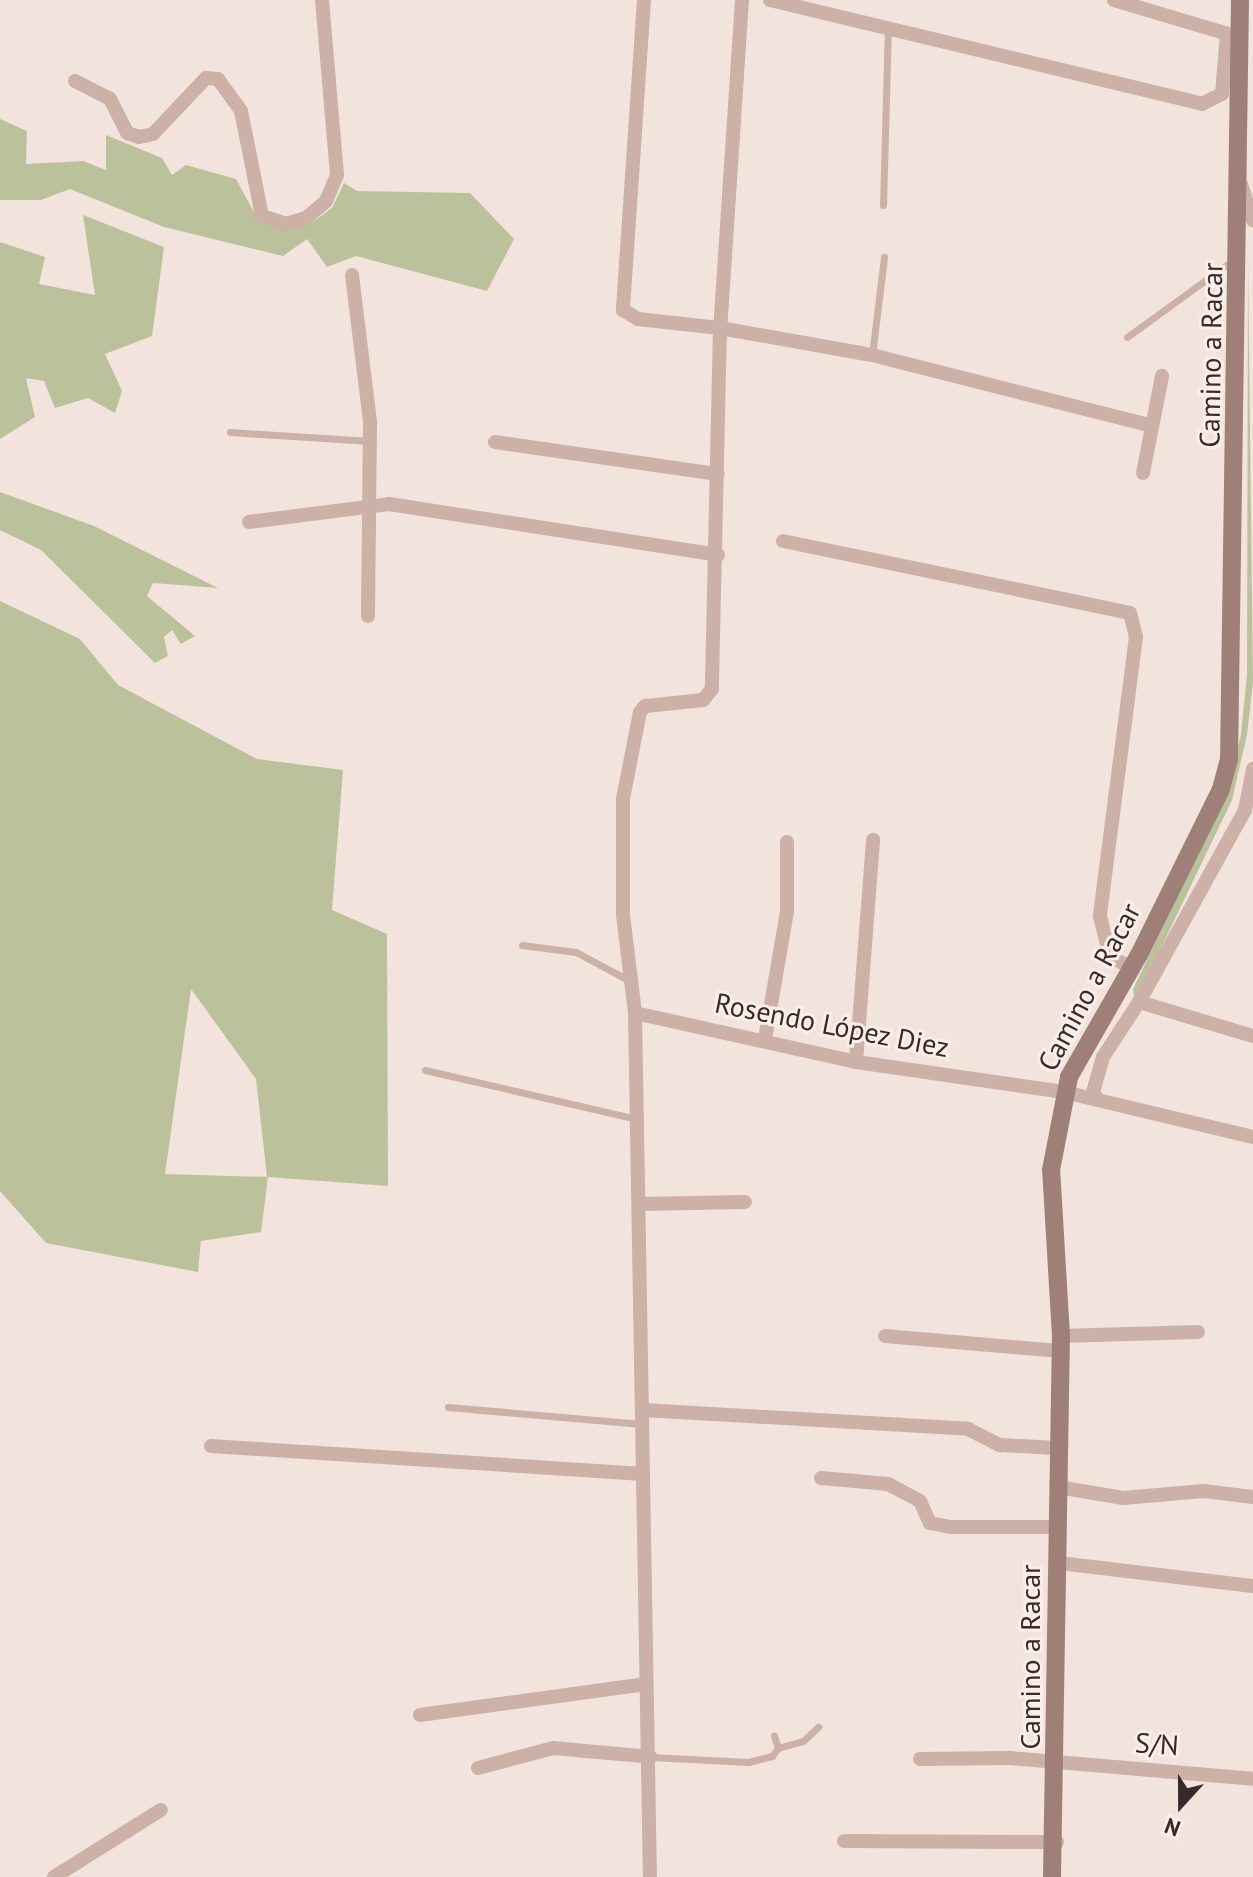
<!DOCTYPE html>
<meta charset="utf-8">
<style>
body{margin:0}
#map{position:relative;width:1253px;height:1877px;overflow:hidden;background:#f2e4dc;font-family:"PT Sans",sans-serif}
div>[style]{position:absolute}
.green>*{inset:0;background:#bbc29b}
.lane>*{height:7px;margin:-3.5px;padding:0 3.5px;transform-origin:3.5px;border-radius:3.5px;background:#cbb1a7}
.street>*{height:14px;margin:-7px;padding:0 7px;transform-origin:7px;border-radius:7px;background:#cbb1a7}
.secondary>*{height:18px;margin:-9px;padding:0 9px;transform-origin:9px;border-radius:9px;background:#9f8078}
span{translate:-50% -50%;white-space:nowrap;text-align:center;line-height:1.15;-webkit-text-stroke:6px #faefe8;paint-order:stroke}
.street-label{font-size:28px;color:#372a28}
.north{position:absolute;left:1141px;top:1765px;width:80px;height:80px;-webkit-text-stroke:6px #faefe8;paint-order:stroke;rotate:201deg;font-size:22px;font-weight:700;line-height:32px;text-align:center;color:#372a28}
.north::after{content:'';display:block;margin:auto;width:28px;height:36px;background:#372a28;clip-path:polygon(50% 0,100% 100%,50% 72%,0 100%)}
</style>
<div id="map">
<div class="green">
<div style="clip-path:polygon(0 119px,27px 131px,26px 164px,83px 161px,106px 170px,106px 135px,162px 158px,172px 175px,186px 165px,236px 179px,256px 216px,288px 227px,311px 223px,332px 208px,344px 183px,357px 191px,470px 193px,514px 239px,487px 291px,356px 256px,327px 267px,307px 239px,283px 256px,164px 227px,70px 189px,41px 200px,0 200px)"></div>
<div style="clip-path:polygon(83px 215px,164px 247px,152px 336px,105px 354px,122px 391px,115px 413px,88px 398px,55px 408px,44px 381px,26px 378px,35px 417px,0 439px,0 242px,45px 257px,39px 284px,95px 295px)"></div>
<div style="clip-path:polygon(1248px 263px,1253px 682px,1247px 735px,1232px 800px,1135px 1002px,1133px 989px,1227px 795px,1241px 734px,1247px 675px)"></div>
<div style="clip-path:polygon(0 492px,94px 526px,218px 588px,153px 583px,147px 596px,195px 636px,181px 644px,172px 630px,164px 637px,168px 656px,155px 663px,41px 550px,0 530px)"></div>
<div style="clip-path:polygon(evenodd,0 601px,80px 639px,118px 685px,257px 759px,343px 770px,332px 910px,387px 934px,388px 1186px,268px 1177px,261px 1232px,201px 1241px,198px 1272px,46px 1243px,0 1191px,0 601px,191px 989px,256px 1079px,267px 1177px,165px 1174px,191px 989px)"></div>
</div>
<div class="lane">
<div style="left:883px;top:205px;width:177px;rotate:-88.4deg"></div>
<div style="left:1127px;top:337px;width:130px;rotate:-35.9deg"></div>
<div style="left:872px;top:355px;width:99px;rotate:-83deg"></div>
<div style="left:230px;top:432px;width:140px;rotate:3.7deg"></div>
<div style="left:522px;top:945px;width:54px;rotate:7.4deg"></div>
<div style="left:576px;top:952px;width:61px;rotate:28.2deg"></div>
<div style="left:425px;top:1070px;width:218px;rotate:13deg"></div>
<div style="left:448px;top:1407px;width:194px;rotate:5deg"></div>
<div style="left:778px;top:1748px;width:26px;rotate:-16deg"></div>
<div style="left:803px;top:1741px;width:21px;rotate:-43deg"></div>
<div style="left:651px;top:1757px;width:97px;rotate:3deg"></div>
<div style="left:748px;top:1762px;width:25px;rotate:-14deg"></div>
<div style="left:772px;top:1756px;width:10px;rotate:-53deg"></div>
<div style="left:778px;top:1748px;width:13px;rotate:-108deg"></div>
</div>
<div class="street">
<div style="left:644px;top:0;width:311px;rotate:93.9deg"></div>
<div style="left:623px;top:310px;width:17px;rotate:31deg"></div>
<div style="left:638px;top:319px;width:82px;rotate:6.3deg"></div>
<div style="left:720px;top:328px;width:361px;rotate:91.3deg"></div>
<div style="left:712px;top:689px;width:14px;rotate:129deg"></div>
<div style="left:703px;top:700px;width:58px;rotate:174.1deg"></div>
<div style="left:645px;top:706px;width:8px;rotate:130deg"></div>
<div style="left:640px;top:712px;width:89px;rotate:101.1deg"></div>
<div style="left:623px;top:799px;width:116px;rotate:90deg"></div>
<div style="left:623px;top:915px;width:99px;rotate:83deg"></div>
<div style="left:635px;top:1013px;width:864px;rotate:89.01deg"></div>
<div style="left:742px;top:0;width:329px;rotate:93.8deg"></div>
<div style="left:720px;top:328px;width:154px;rotate:10.1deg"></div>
<div style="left:872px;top:355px;width:286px;rotate:14.2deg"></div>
<div style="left:770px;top:0;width:444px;rotate:13.5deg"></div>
<div style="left:1202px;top:104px;width:22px;rotate:-27deg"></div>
<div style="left:1222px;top:94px;width:59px;rotate:-85.2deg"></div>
<div style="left:1114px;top:0;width:126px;rotate:16.6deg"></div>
<div style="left:75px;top:81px;width:39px;rotate:27deg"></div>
<div style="left:110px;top:99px;width:38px;rotate:63deg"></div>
<div style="left:127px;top:133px;width:13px;rotate:18deg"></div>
<div style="left:139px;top:137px;width:14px;rotate:-12deg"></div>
<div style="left:153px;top:134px;width:77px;rotate:-46.6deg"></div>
<div style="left:206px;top:78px;width:12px;rotate:5deg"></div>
<div style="left:218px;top:79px;width:39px;rotate:54deg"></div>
<div style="left:241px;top:111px;width:107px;rotate:78.7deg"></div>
<div style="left:262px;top:216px;width:25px;rotate:18deg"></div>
<div style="left:286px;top:224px;width:21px;rotate:-17deg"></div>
<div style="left:306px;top:218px;width:26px;rotate:-40deg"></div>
<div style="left:326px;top:201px;width:28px;rotate:-67deg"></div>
<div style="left:337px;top:175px;width:176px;rotate:-94.9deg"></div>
<div style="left:1241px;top:184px;width:38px;rotate:72deg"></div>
<div style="left:352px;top:275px;width:148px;rotate:83deg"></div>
<div style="left:370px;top:422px;width:194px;rotate:90.6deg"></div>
<div style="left:495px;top:442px;width:225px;rotate:8.2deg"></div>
<div style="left:1143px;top:473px;width:99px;rotate:-78.9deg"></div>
<div style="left:249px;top:522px;width:141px;rotate:-7.3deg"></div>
<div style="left:389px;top:504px;width:333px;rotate:8.8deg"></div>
<div style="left:783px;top:541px;width:354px;rotate:11.7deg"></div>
<div style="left:1130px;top:613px;width:25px;rotate:76deg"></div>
<div style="left:1136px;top:637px;width:281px;rotate:97.4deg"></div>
<div style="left:1100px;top:916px;width:42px;rotate:76.3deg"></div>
<div style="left:1110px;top:957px;width:23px;rotate:25deg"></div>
<div style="left:1139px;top:1002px;width:219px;rotate:-61.1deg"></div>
<div style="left:1245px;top:810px;width:42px;rotate:-79deg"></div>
<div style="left:635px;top:1013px;width:226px;rotate:12.5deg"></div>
<div style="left:856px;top:1062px;width:210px;rotate:8.2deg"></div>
<div style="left:1064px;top:1092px;width:194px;rotate:13.4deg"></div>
<div style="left:765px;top:1039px;width:129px;rotate:-80.2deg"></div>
<div style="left:787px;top:912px;width:70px;rotate:-90deg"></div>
<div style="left:856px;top:1062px;width:223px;rotate:-85.6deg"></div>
<div style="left:1097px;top:1099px;width:8px;rotate:-120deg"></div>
<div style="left:1093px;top:1092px;width:36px;rotate:-74deg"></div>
<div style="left:1103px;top:1057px;width:66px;rotate:-56.8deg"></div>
<div style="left:1139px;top:1002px;width:119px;rotate:16.6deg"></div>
<div style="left:639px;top:1204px;width:106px;rotate:-1.1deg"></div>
<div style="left:885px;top:1336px;width:177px;rotate:4.9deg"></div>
<div style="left:1061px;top:1336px;width:137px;rotate:-1.7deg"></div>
<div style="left:643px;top:1410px;width:326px;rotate:3.3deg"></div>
<div style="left:968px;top:1429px;width:36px;rotate:27deg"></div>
<div style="left:1000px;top:1445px;width:57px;rotate:3deg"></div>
<div style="left:211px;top:1446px;width:433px;rotate:3.7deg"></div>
<div style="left:821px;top:1478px;width:67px;rotate:5.1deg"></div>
<div style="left:888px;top:1484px;width:36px;rotate:28deg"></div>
<div style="left:920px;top:1501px;width:24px;rotate:66deg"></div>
<div style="left:930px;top:1523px;width:21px;rotate:11deg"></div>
<div style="left:951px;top:1527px;width:106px"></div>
<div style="left:1058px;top:1487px;width:66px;rotate:9.6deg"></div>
<div style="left:1123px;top:1498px;width:81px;rotate:-4.9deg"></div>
<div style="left:1204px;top:1491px;width:49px;rotate:7deg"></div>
<div style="left:1059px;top:1563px;width:195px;rotate:6.8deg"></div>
<div style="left:420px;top:1715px;width:228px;rotate:-7.8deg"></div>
<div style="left:920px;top:1759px;width:90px;rotate:-0.6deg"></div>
<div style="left:1010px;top:1758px;width:244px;rotate:4.9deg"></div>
<div style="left:478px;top:1768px;width:78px;rotate:-14.9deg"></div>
<div style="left:553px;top:1748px;width:98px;rotate:5.2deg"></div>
<div style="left:844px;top:1841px;width:213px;rotate:0.3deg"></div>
<div style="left:54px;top:1877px;width:126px;rotate:-32.1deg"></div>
</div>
<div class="secondary">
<div style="left:1052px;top:1877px;width:541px;rotate:-89.05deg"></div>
<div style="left:1061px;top:1336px;width:166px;rotate:-93.4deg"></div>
<div style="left:1051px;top:1170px;width:95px;rotate:-79deg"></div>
<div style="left:1069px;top:1077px;width:141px;rotate:-60.2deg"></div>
<div style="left:1139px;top:955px;width:185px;rotate:-63.7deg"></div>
<div style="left:1221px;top:789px;width:30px;rotate:-75deg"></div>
<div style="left:1229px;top:760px;width:760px;rotate:-89.17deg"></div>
</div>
<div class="street-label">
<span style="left:1211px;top:355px;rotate:-89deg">Camino a Racar</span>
<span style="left:1089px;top:987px;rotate:-62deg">Camino a Racar</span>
<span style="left:832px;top:1025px;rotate:11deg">Rosendo López Diez</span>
<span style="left:1030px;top:1657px;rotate:-90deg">Camino a Racar</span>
<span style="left:1157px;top:1744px;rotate:4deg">S/N</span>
</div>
<div class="north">N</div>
</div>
